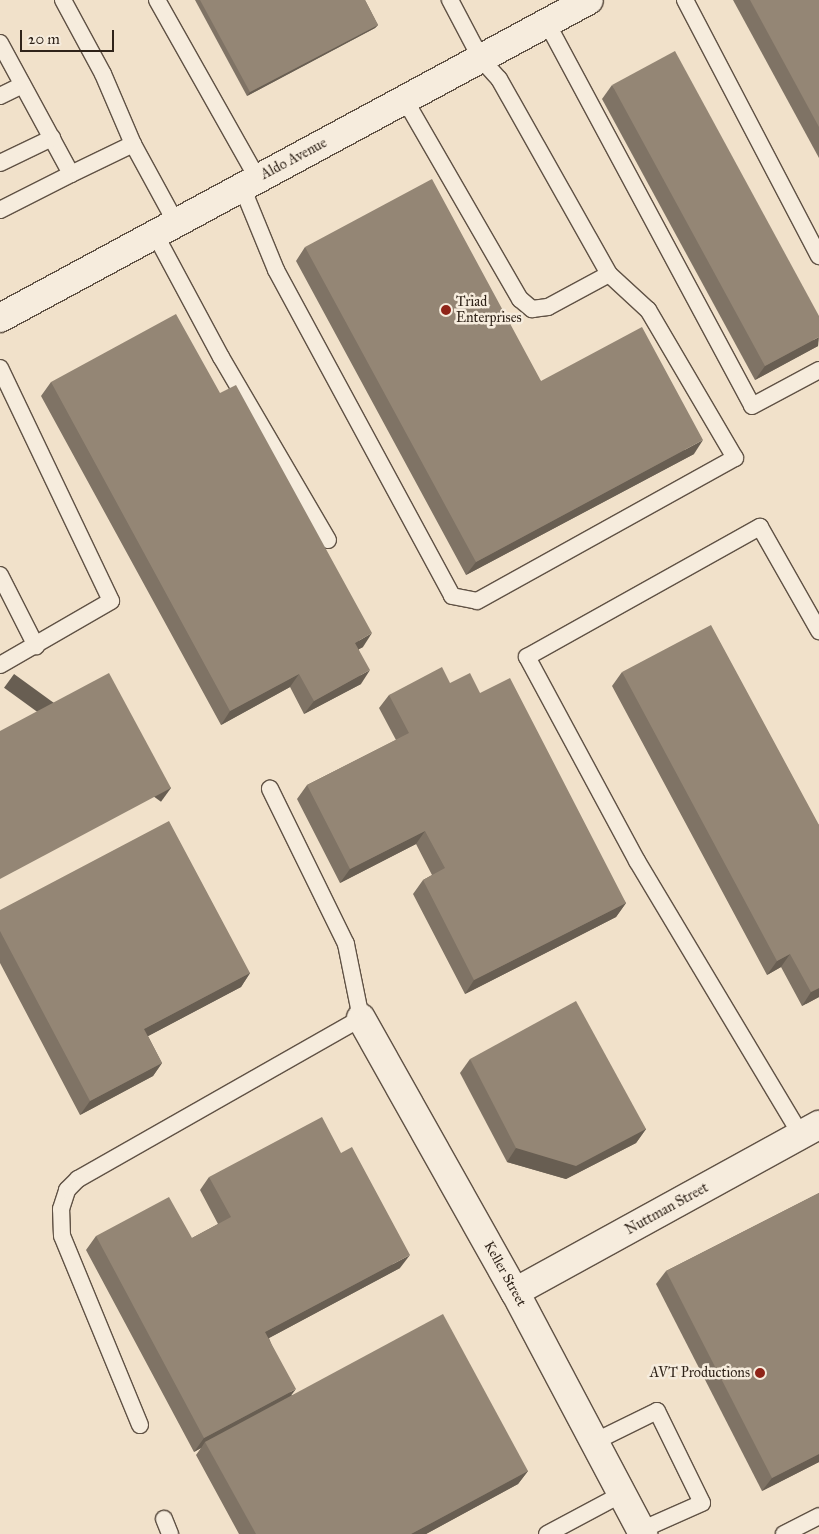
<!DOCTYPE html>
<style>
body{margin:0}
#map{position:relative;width:819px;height:1534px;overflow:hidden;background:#f1e1ca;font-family:"IM FELL Great Primer",serif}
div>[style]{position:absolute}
.roads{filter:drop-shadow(1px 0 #605245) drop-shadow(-1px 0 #605245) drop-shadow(0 1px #605245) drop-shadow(0 -1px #605245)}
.lane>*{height:16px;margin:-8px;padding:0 8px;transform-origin:8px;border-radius:8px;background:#f6ecdd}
.street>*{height:28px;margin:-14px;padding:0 14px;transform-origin:14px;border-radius:14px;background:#f6ecdd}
.secondary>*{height:28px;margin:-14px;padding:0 14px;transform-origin:14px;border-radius:14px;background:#f6ecdd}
.wall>*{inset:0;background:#7f7365}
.shaded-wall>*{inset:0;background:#685e52;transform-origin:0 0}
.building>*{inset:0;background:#948675}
.dots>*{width:14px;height:14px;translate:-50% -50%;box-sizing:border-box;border:2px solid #f6ecdd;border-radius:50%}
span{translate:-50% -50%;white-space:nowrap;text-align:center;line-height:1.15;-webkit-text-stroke:5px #f6ecdd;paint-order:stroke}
.street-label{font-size:14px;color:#2f2319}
.poi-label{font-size:14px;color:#2f2319}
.left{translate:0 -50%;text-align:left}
.right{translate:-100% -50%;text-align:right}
.scale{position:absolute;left:20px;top:30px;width:94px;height:22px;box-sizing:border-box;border:2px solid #2f2319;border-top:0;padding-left:6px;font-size:15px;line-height:18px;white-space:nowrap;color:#2f2319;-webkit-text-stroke:4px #f6ecdd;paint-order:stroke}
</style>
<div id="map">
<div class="roads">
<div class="lane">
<div style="left:63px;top:0;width:84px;rotate:61.6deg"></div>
<div style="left:103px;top:74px;width:76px;rotate:66.8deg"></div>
<div style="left:157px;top:0;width:206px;rotate:60.6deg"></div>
<div style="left:685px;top:0;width:289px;rotate:62.4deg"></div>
<div style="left:547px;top:23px;width:434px;rotate:61.8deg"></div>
<div style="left:752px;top:406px;width:76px;rotate:-28.2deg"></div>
<div style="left:0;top:43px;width:149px;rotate:61.5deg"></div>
<div style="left:71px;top:174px;width:69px;rotate:-25.8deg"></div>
<div style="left:133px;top:144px;width:90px;rotate:61.4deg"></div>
<div style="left:0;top:96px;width:25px;rotate:-26deg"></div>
<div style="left:405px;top:100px;width:230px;rotate:60deg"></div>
<div style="left:520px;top:299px;width:16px;rotate:40deg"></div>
<div style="left:532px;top:309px;width:16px;rotate:-7deg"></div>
<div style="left:548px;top:307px;width:69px;rotate:-28.4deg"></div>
<div style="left:609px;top:274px;width:224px;rotate:-119.4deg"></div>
<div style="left:499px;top:79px;width:27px;rotate:-132deg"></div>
<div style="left:481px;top:59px;width:67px;rotate:-117.7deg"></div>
<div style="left:0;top:163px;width:58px;rotate:-25.7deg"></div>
<div style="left:242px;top:187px;width:90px;rotate:67.7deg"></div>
<div style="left:276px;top:270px;width:370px;rotate:61.6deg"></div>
<div style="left:452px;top:596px;width:25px;rotate:11deg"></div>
<div style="left:477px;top:601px;width:295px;rotate:-29deg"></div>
<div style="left:735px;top:458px;width:172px;rotate:-120.4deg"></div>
<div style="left:648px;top:310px;width:53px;rotate:-137.3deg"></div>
<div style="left:0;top:210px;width:80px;rotate:-26.9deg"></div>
<div style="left:155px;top:234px;width:140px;rotate:61.8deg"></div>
<div style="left:221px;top:357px;width:212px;rotate:59.7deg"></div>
<div style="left:0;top:368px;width:258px;rotate:64.5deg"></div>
<div style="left:111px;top:601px;width:128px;rotate:150deg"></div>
<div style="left:0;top:575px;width:80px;rotate:63.1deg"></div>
<div style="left:801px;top:1135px;width:319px;rotate:-120.9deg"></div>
<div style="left:637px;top:861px;width:232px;rotate:-118.3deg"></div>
<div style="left:527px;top:657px;width:267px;rotate:-29.2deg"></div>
<div style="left:760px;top:527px;width:120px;rotate:60.4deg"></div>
<div style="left:140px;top:1425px;width:204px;rotate:-112.4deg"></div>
<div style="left:62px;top:1236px;width:27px;rotate:-92deg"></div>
<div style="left:61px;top:1209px;width:20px;rotate:-72deg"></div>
<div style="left:67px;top:1190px;width:16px;rotate:-45deg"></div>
<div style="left:78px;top:1179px;width:326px;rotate:-29.6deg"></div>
<div style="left:361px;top:1018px;width:76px;rotate:-101.5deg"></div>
<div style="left:346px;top:944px;width:173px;rotate:-116.1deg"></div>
<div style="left:594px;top:1442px;width:70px;rotate:-26.2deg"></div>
<div style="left:657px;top:1411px;width:102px;rotate:63.9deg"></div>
<div style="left:702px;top:1503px;width:67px;rotate:156.1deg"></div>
<div style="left:164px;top:1519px;width:16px;rotate:68deg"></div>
<div style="left:547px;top:1534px;width:85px;rotate:-28.1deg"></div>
<div style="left:784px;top:1534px;width:39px;rotate:-27deg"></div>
</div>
<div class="street">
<div style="left:361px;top:1018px;width:314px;rotate:60.7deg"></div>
<div style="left:515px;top:1292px;width:274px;rotate:62.1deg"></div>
<div style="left:515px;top:1292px;width:347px;rotate:-28.8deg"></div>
</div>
<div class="secondary">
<div style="left:0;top:318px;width:669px;rotate:-28.36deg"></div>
</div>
</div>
<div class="wall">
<div style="clip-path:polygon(195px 0,365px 0,378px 25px,375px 28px,247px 96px)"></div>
<div style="clip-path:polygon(733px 0,819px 0,819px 158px)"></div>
<div style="clip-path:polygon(612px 85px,818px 346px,755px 380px,602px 99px)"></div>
<div style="clip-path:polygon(305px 247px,541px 381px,694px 454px,466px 575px,296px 261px)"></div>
<div style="clip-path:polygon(51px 382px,220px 393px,363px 647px,359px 649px,361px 684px,304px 714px,290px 687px,221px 725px,41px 396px)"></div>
<div style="clip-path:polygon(622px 672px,819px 825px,819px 997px,802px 1006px,781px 967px,767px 975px,612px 686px)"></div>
<div style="clip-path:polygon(450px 683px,480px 693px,626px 903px,616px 917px,465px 994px,413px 894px,423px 880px,432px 875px,416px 844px,340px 883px,297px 799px,307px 785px,396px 740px,379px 708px,389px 695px)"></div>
<div style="clip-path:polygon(0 910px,250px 973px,241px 987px,148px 1036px,162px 1063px,153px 1076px,80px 1115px,0 963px)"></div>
<div style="clip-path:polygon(470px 1059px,646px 1129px,636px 1143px,566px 1179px,507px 1162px,460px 1073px)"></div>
<div style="clip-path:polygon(209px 1177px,400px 1268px,269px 1338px,291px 1395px,528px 1471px,518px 1484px,426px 1534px,239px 1534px,196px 1455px,201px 1448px,194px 1452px,86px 1250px,96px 1236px,192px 1238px,218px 1224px,200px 1190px)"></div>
<div style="clip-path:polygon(819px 1193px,819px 1462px,762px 1491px,656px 1284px,666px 1271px)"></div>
</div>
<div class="shaded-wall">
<div style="clip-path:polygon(378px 25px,375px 28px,247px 96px,250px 92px)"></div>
<div style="clip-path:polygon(819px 337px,818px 346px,755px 380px,765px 366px)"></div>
<div style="clip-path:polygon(703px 440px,694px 454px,466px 575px,476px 562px)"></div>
<div style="clip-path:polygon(372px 633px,363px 647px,346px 656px,355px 643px)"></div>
<div style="clip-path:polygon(370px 670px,361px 684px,304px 714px,314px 701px)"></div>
<div style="clip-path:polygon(299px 674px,290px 687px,221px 725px,230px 711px)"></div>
<div style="left:171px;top:788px;width:17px;height:194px;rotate:126deg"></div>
<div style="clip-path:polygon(425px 831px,416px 844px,340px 883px,350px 869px)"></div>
<div style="clip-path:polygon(626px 903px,616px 917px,465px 994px,474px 980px)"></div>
<div style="clip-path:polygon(790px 954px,781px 967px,767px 975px,777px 961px)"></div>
<div style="clip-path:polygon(250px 973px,241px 987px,135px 1043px,144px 1029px)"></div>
<div style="clip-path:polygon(819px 988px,819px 997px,802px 1006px,811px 992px)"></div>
<div style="clip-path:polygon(162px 1063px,153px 1076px,80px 1115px,90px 1101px)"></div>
<div style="clip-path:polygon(646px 1129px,636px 1143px,566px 1179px,507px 1162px,516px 1148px)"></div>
<div style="clip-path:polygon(410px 1255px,400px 1268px,256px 1345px,265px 1332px)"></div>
<div style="clip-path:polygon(296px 1389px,286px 1402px,205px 1442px,201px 1448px,194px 1452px,204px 1438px)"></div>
<div style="clip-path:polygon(819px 1454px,819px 1462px,762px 1491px,772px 1478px)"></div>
<div style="clip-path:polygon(528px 1471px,518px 1484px,426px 1534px,411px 1534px)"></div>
</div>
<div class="building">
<div style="clip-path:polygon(200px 0,365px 0,378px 25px,250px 92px)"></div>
<div style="clip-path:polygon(750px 0,819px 0,819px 127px)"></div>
<div style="clip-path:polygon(675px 51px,819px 316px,819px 337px,765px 366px,612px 85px)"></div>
<div style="clip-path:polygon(432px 179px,541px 381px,642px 327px,703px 440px,476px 562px,305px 247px)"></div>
<div style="clip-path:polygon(176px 314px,220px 393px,236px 385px,372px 633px,355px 643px,370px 670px,314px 701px,299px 674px,230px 711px,51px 382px)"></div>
<div style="clip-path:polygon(711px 625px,819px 825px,819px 988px,811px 992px,790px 954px,777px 961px,622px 672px)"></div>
<div style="clip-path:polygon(442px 667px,450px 683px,470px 673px,480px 693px,510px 678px,626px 903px,474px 980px,423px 880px,445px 868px,425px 831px,350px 869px,307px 785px,409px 733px,389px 695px)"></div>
<div style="clip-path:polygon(109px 673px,171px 788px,0 879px,0 731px)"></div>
<div style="clip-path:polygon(169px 821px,250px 973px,144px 1029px,162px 1063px,90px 1101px,0 931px,0 910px)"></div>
<div style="clip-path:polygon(576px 1001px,646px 1129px,576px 1166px,516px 1148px,470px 1059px)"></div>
<div style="clip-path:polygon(322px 1117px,341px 1153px,352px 1147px,410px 1255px,265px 1332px,296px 1389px,204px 1438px,96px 1236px,169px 1197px,192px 1238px,231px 1217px,209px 1177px)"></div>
<div style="clip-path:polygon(819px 1193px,819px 1454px,772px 1478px,666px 1271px)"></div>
<div style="clip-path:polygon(443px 1314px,528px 1471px,411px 1534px,256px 1534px,205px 1442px)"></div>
</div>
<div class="dots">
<div style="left:446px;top:310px;background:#8f2418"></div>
<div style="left:760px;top:1373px;background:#8f2418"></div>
</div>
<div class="street-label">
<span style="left:294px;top:159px;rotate:-28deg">Aldo Avenue</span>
<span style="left:667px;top:1209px;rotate:-29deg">Nuttman Street</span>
<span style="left:505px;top:1274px;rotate:61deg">Keller Street</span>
</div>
<div class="poi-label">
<span class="left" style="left:456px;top:310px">Triad<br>Enterprises</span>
<span class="right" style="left:750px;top:1373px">AVT Productions</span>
</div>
<div class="scale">20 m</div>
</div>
